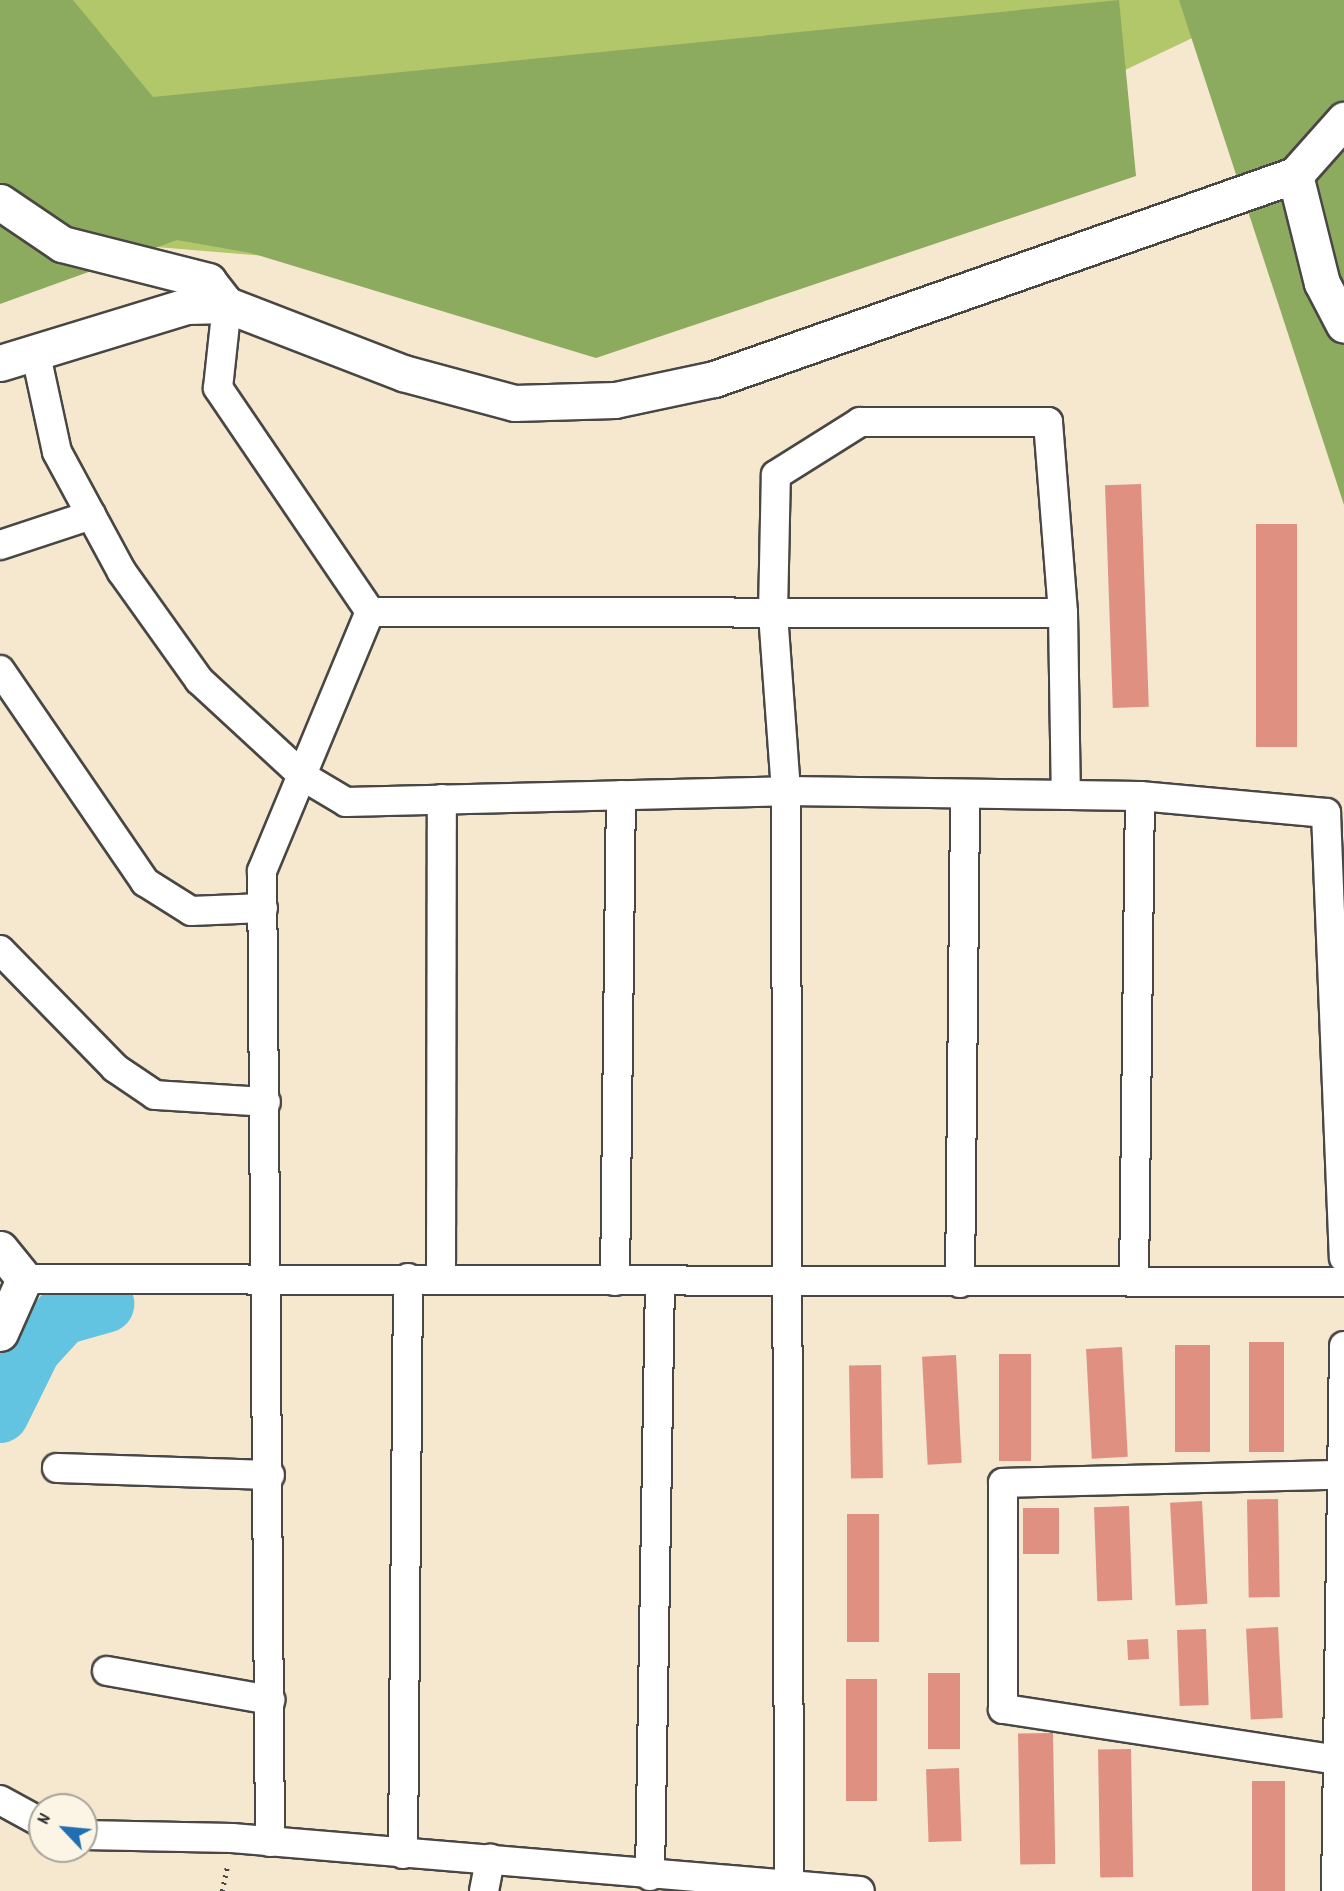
<!DOCTYPE html>
<style>
body{margin:0}
#map{position:relative;width:1344px;height:1891px;overflow:hidden;background:#f5e8cf;font-family:Dekko,sans-serif}
div>[style]{position:absolute}
.green>*{inset:0;background:#b2c66a}
.forest>*{inset:0;background:#8dab5e}
.river>*{height:58px;margin:-29px;padding:0 29px;transform-origin:29px;border-radius:29px;background:#63c4e1}
.building>*{inset:0;background:#e09080;transform-origin:0 0}
.path>*{height:4.5px;margin-top:-2.25px;transform-origin:0;background:repeating-linear-gradient(90deg,#494744 0 2px,transparent 0 7px)}
.roads{filter:drop-shadow(2px 0 #494744) drop-shadow(-2px 0 #494744) drop-shadow(0 2px #494744) drop-shadow(0 -2px #494744)}
.minor>*{height:28px;margin:-14px;padding:0 14px;transform-origin:14px;border-radius:14px;background:#fff}
.tertiary>*{height:35px;margin:-17.5px;padding:0 17.5px;transform-origin:17.5px;border-radius:17.5px;background:#fff}
span{translate:-50% -50%;white-space:nowrap;text-align:center;line-height:1.15;-webkit-text-stroke:5px #fcf5e5;paint-order:stroke}
.north{position:absolute;left:28px;top:1793px;width:70px;height:70px;box-sizing:border-box;background:#fcf5e5;border:2px solid #a8a49b;border-radius:50%;rotate:296deg;font-size:19px;font-weight:700;line-height:28px;text-align:center;color:#2b2b2b}
.north::after{content:'';display:block;margin:auto;width:24px;height:32px;background:#1f6fb2;clip-path:polygon(50% 0,100% 100%,50% 72%,0 100%)}
</style>
<div id="map">
<div class="green">
<div style="clip-path:polygon(0 0,1272px 0,665px 289px,0 234px)"></div>
</div>
<div class="forest">
<div style="clip-path:polygon(0 0,73px 0,153px 97px,1119px 0,1136px 176px,596px 358px,251px 253px,177px 240px,0 304px)"></div>
<div style="clip-path:polygon(1179px 0,1344px 0,1344px 505px)"></div>
</div>
<div class="river">
<div style="left:0;top:1414px;width:72px;rotate:-63.8deg"></div>
<div style="left:32px;top:1349px;width:45px;rotate:-47.7deg"></div>
<div style="left:62px;top:1316px;width:45px;rotate:-15.6deg"></div>
</div>
<div class="building">
<div style="left:1141px;top:484px;width:223px;height:36px;rotate:88deg"></div>
<div style="left:1256px;top:524px;width:41px;height:223px"></div>
<div style="left:1249px;top:1342px;width:35px;height:110px"></div>
<div style="left:1175px;top:1345px;width:35px;height:107px"></div>
<div style="left:1122px;top:1347px;width:110px;height:36px;rotate:87deg"></div>
<div style="left:999px;top:1354px;width:32px;height:107px"></div>
<div style="left:956px;top:1355px;width:108px;height:34px;rotate:87deg"></div>
<div style="left:881px;top:1365px;width:113px;height:32px;rotate:89deg"></div>
<div style="left:1278px;top:1499px;width:98px;height:31px;rotate:89deg"></div>
<div style="left:1202px;top:1501px;width:103px;height:32px;rotate:87deg"></div>
<div style="left:1129px;top:1506px;width:94px;height:35px;rotate:88deg"></div>
<div style="left:1023px;top:1508px;width:36px;height:46px"></div>
<div style="left:847px;top:1514px;width:32px;height:128px"></div>
<div style="left:1278px;top:1627px;width:91px;height:32px;rotate:87deg"></div>
<div style="left:1206px;top:1629px;width:76px;height:29px;rotate:88deg"></div>
<div style="left:1148px;top:1639px;width:20px;height:21px;rotate:87deg"></div>
<div style="left:928px;top:1673px;width:32px;height:76px"></div>
<div style="left:846px;top:1679px;width:31px;height:122px"></div>
<div style="left:1053px;top:1733px;width:131px;height:35px;rotate:89deg"></div>
<div style="left:1131px;top:1749px;width:128px;height:33px;rotate:89deg"></div>
<div style="left:959px;top:1768px;width:73px;height:33px;rotate:88deg"></div>
<div style="left:1252px;top:1781px;width:33px;height:110px"></div>
</div>
<div class="path">
<div style="left:222px;top:1891px;width:24px;rotate:-78deg"></div>
</div>
<div class="roads">
<div class="minor">
<div style="left:227px;top:305px;width:83px;rotate:96.2deg"></div>
<div style="left:218px;top:388px;width:271px;rotate:55.8deg"></div>
<div style="left:370px;top:612px;width:693px;rotate:0.08deg"></div>
<div style="left:36px;top:355px;width:99px;rotate:77.8deg"></div>
<div style="left:57px;top:452px;width:136px;rotate:61.6deg"></div>
<div style="left:122px;top:572px;width:133px;rotate:54.5deg"></div>
<div style="left:199px;top:680px;width:143px;rotate:42.7deg"></div>
<div style="left:304px;top:777px;width:49px;rotate:30.8deg"></div>
<div style="left:346px;top:802px;width:440px;rotate:-1.4deg"></div>
<div style="left:786px;top:791px;width:354px;rotate:0.8deg"></div>
<div style="left:1140px;top:796px;width:187px;rotate:5.2deg"></div>
<div style="left:1326px;top:813px;width:445px;rotate:87.7deg"></div>
<div style="left:0;top:545px;width:96px;rotate:-18.2deg"></div>
<div style="left:0;top:670px;width:257px;rotate:55.6deg"></div>
<div style="left:145px;top:882px;width:54px;rotate:32.2deg"></div>
<div style="left:191px;top:911px;width:72px;rotate:-2.4deg"></div>
<div style="left:0;top:950px;width:165px;rotate:45.7deg"></div>
<div style="left:115px;top:1068px;width:48px;rotate:34deg"></div>
<div style="left:155px;top:1095px;width:111px;rotate:3.6deg"></div>
<div style="left:24px;top:1279px;width:1320px;rotate:0.13deg"></div>
<div style="left:441px;top:1279px;width:480px;rotate:-89.9deg"></div>
<div style="left:615px;top:1281px;width:486px;rotate:-89.3deg"></div>
<div style="left:1134px;top:1282px;width:486px;rotate:-89.3deg"></div>
<div style="left:960px;top:1283px;width:489px;rotate:-89.4deg"></div>
<div style="left:57px;top:1468px;width:213px;rotate:1.9deg"></div>
<div style="left:107px;top:1671px;width:166px;rotate:10.1deg"></div>
<div style="left:1338px;top:1760px;width:339px;rotate:-171.3deg"></div>
<div style="left:1003px;top:1709px;width:226px;rotate:-90deg"></div>
<div style="left:1003px;top:1483px;width:339px;rotate:-1.4deg"></div>
<div style="left:0;top:1800px;width:48px;rotate:28.7deg"></div>
<div style="left:84px;top:1835px;width:148px;rotate:1.2deg"></div>
<div style="left:232px;top:1838px;width:630px;rotate:4.82deg"></div>
<div style="left:270px;top:1842px;width:971px;rotate:-90.47deg"></div>
<div style="left:262px;top:871px;width:281px;rotate:-67.4deg"></div>
<div style="left:403px;top:1854px;width:576px;rotate:-89.5deg"></div>
<div style="left:650px;top:1876px;width:594px;rotate:-89.04deg"></div>
<div style="left:789px;top:1881px;width:1090px;rotate:-90.16deg"></div>
<div style="left:786px;top:791px;width:178px;rotate:-94.2deg"></div>
<div style="left:773px;top:613px;width:138px;rotate:-88.8deg"></div>
<div style="left:776px;top:475px;width:99px;rotate:-32.2deg"></div>
<div style="left:860px;top:422px;width:188px"></div>
<div style="left:1048px;top:422px;width:192px;rotate:85.5deg"></div>
<div style="left:1063px;top:613px;width:182px;rotate:89.1deg"></div>
<div style="left:484px;top:1891px;width:33px;rotate:-79deg"></div>
<div style="left:1336px;top:1891px;width:545px;rotate:-89.16deg"></div>
</div>
<div class="tertiary">
<div style="left:1295px;top:175px;width:111px;rotate:76deg"></div>
<div style="left:1322px;top:283px;width:47px;rotate:62.4deg"></div>
<div style="left:0;top:202px;width:75px;rotate:34.1deg"></div>
<div style="left:62px;top:244px;width:151px;rotate:14.2deg"></div>
<div style="left:208px;top:281px;width:31px;rotate:52deg"></div>
<div style="left:0;top:363px;width:195px;rotate:-17deg"></div>
<div style="left:187px;top:306px;width:40px;rotate:-1.4deg"></div>
<div style="left:227px;top:305px;width:189px;rotate:21.1deg"></div>
<div style="left:403px;top:373px;width:115px;rotate:15.1deg"></div>
<div style="left:514px;top:403px;width:101px;rotate:-1.7deg"></div>
<div style="left:615px;top:400px;width:101px;rotate:-12deg"></div>
<div style="left:714px;top:379px;width:616px;rotate:-19.35deg"></div>
<div style="left:1295px;top:175px;width:74px;rotate:-48.3deg"></div>
<div style="left:0;top:1249px;width:38px;rotate:51deg"></div>
<div style="left:24px;top:1279px;width:59px;rotate:114deg"></div>
</div>
</div>
<div class="north">N</div>
</div>
